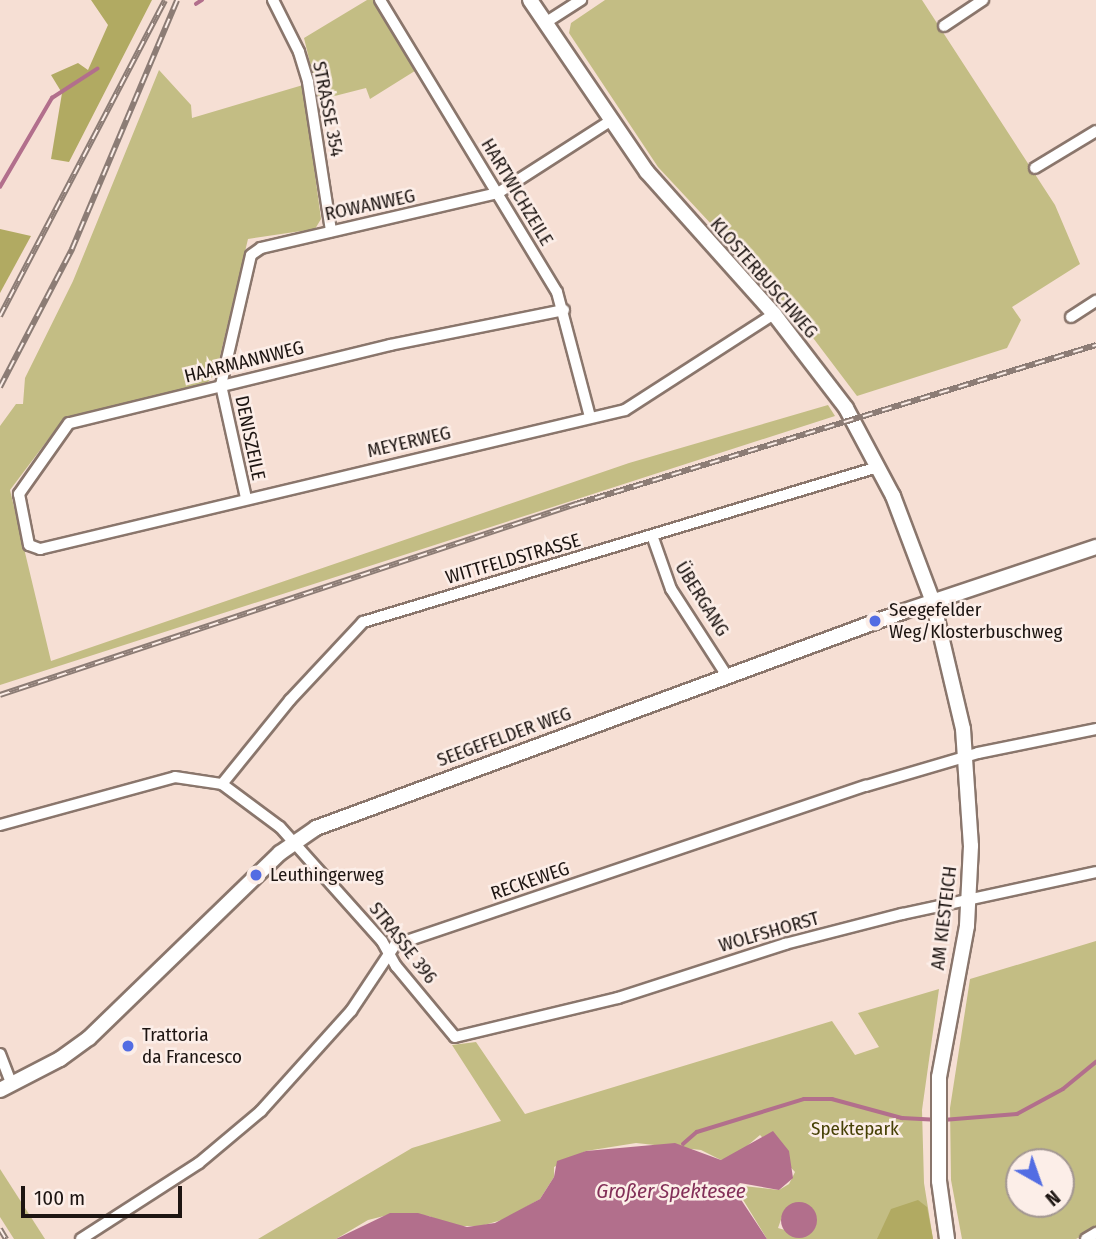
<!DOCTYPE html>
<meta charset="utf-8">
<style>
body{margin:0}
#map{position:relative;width:1096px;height:1239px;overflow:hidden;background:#f6dfd4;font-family:"Fira Sans Condensed",sans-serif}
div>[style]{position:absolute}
.green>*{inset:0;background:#c3bd84}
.forest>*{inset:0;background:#b1aa62}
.water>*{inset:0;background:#b26f8c}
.round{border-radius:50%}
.stream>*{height:3.5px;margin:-1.75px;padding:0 1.75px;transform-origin:1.75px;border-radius:1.75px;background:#b26f8c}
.roads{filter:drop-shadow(2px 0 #8a766c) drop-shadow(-2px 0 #8a766c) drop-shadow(0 2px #8a766c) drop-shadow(0 -2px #8a766c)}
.minor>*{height:10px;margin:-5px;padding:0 5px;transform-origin:5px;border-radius:5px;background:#fff}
.tertiary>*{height:14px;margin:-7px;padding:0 7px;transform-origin:7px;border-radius:7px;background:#fff}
.rail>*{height:6px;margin-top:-3px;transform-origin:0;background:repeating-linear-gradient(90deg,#fceee8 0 10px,#8c7c75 0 20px);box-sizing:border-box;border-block:2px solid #8c7c75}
.dots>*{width:19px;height:19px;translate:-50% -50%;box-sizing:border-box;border:4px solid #fceee8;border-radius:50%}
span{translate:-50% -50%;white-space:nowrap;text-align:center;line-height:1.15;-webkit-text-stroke:5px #fceee8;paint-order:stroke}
.street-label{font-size:19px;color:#1d1512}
.poi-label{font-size:19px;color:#1d1512}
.left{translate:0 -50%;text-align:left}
.park-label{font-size:19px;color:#464005}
.water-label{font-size:21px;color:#832f58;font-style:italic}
.north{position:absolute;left:1005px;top:1148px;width:70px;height:70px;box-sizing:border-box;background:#fceee8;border:2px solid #a39792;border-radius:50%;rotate:140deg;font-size:19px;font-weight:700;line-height:28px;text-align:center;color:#1d1512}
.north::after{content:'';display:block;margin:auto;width:24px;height:32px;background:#536de3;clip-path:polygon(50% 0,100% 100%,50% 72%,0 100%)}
.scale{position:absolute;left:21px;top:1186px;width:161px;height:32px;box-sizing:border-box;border:4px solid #1d1512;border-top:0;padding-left:9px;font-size:21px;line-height:24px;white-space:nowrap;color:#1d1512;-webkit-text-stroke:5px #fceee8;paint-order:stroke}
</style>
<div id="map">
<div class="green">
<div style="clip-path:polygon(367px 0,375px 0,418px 69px,370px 99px,366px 88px,319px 100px,304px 38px)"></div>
<div style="clip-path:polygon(605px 0,922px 0,1055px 205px,1080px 264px,1012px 307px,1021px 320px,1007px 348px,857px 396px,795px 314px,658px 167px,569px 33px,571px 23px)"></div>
<div style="clip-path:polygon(159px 70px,191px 105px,192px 118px,303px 85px,321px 219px,315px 229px,248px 239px,216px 373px,207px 383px,65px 417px,10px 490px,51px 661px,629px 463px,828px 405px,835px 416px,0 685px,0 426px,16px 404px,23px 404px,25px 378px,73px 281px)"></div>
<div style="clip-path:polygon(evenodd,1096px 941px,1096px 1229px,1076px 1239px,962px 1239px,951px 1180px,950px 1108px,970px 979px,1096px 941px,1019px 1162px,1061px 1162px,1061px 1204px,1019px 1204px,1019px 1162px)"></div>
<div style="clip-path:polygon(evenodd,939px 989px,922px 1110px,924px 1183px,933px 1239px,767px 1239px,734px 1185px,779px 1190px,789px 1184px,795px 1172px,760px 1135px,734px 1157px,721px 1160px,701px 1150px,636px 1143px,586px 1151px,554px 1167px,554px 1177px,540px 1199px,505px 1219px,481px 1226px,452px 1226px,429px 1216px,396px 1213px,368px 1220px,336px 1239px,258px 1239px,412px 1148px,501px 1121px,452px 1045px,476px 1042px,525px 1114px,832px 1021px,855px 1055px,879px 1047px,858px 1013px,939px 989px,796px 1205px,816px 1226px,802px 1235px,778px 1228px,784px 1211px,796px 1205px)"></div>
<div style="clip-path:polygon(0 1169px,45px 1239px,14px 1239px,0 1217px)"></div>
</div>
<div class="forest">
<div style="clip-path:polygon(91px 0,152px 0,69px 162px,51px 159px,62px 93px,51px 75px,78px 63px,88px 70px,108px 25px)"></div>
<div style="clip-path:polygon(0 229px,31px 236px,0 293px)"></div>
<div style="clip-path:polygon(918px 1200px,927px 1207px,933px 1239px,877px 1239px,891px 1209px)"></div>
</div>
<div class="water">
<div style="clip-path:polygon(773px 1131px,789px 1151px,793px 1178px,779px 1190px,740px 1183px,734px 1189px,767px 1239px,336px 1239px,390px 1213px,418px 1213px,467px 1227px,495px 1223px,540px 1199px,554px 1177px,557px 1161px,586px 1151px,675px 1143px,721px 1160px)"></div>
<div class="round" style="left:781px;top:1202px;width:36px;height:36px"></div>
</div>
<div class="stream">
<div style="left:196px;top:4px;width:7px;rotate:-34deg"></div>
<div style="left:0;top:187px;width:103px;rotate:-59.7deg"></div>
<div style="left:52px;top:98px;width:54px;rotate:-32.8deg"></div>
<div style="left:943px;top:1120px;width:74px;rotate:-4.6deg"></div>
<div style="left:1017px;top:1114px;width:52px;rotate:-28.5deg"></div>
<div style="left:1063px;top:1089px;width:43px;rotate:-39.3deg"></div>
<div style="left:683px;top:1144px;width:18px;rotate:-41deg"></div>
<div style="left:697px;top:1132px;width:112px;rotate:-17.1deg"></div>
<div style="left:804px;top:1099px;width:28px"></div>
<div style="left:832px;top:1099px;width:73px;rotate:15.2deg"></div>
<div style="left:902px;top:1118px;width:33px;rotate:3deg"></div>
</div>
<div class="roads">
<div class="minor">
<div style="left:273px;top:0;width:58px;rotate:63.4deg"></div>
<div style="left:299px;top:52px;width:31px;rotate:73deg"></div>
<div style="left:308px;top:82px;width:151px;rotate:81.2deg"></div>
<div style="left:380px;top:0;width:341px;rotate:58.8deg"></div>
<div style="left:557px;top:292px;width:129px;rotate:75.2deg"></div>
<div style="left:545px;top:23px;width:43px;rotate:-32.6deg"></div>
<div style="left:944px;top:26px;width:47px;rotate:-33.7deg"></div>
<div style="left:1035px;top:168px;width:71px;rotate:-31.2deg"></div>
<div style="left:564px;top:310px;width:177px;rotate:168.6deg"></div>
<div style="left:390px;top:345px;width:330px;rotate:166.3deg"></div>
<div style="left:69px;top:423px;width:87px;rotate:125.2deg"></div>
<div style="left:19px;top:494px;width:52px;rotate:78.9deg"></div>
<div style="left:29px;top:545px;width:12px;rotate:20deg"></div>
<div style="left:40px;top:549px;width:601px;rotate:-13.37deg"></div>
<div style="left:625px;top:410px;width:177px;rotate:-32.8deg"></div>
<div style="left:1071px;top:317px;width:30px;rotate:-33deg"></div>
<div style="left:246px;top:498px;width:116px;rotate:-102.5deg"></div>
<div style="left:221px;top:385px;width:133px;rotate:-77deg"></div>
<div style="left:251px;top:255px;width:12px;rotate:-35deg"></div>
<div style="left:261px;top:248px;width:243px;rotate:-13.1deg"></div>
<div style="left:498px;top:193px;width:133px;rotate:-32.7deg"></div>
<div style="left:653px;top:538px;width:54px;rotate:70.6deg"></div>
<div style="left:671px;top:589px;width:103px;rotate:57.2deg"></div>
<div style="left:222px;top:784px;width:108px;rotate:-51deg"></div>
<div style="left:290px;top:700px;width:107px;rotate:-46.9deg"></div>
<div style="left:363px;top:622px;width:538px;rotate:-16.75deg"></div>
<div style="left:0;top:825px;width:181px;rotate:-15.3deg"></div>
<div style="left:175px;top:777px;width:48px;rotate:8.5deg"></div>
<div style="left:222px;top:784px;width:72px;rotate:36.6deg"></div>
<div style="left:280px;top:827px;width:153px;rotate:48.2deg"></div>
<div style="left:382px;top:941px;width:29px;rotate:61deg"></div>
<div style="left:396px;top:966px;width:92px;rotate:50.3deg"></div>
<div style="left:455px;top:1037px;width:168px;rotate:-13.5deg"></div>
<div style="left:618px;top:998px;width:176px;rotate:-17.9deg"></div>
<div style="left:785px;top:944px;width:121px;rotate:-14.4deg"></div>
<div style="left:902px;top:914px;width:198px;rotate:-12.2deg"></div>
<div style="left:0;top:1054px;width:33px;rotate:69deg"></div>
<div style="left:81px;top:1239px;width:140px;rotate:-32.8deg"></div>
<div style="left:199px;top:1163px;width:81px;rotate:-40deg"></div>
<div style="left:261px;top:1111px;width:135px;rotate:-48deg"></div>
<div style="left:351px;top:1011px;width:79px;rotate:-56.3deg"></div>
<div style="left:395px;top:945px;width:497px;rotate:-18.7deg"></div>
<div style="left:866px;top:786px;width:117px;rotate:-16.4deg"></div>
<div style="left:978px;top:753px;width:120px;rotate:-11.5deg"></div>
<div style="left:1086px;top:1239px;width:12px;rotate:-31deg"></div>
</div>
<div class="tertiary">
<div style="left:530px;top:0;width:208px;rotate:55.8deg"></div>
<div style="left:647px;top:172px;width:191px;rotate:48.2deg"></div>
<div style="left:774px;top:314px;width:118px;rotate:52.5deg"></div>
<div style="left:846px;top:408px;width:100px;rotate:61.9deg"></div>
<div style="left:893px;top:496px;width:113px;rotate:69.3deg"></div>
<div style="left:933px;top:602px;width:130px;rotate:76.7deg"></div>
<div style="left:963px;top:729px;width:117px;rotate:86.1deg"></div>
<div style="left:971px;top:846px;width:80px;rotate:92.9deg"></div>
<div style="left:967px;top:926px;width:154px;rotate:100.5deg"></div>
<div style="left:939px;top:1077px;width:104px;rotate:90deg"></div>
<div style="left:939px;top:1181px;width:59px;rotate:82.1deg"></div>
<div style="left:0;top:1090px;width:68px;rotate:-27.3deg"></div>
<div style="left:60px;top:1059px;width:36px;rotate:-36deg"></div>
<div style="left:89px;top:1038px;width:266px;rotate:-44.1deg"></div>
<div style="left:280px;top:853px;width:44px;rotate:-34.8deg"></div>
<div style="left:316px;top:828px;width:625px;rotate:-20.23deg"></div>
<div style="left:902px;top:612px;width:205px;rotate:-18.5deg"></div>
</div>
</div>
<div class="rail">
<div style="left:0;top:316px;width:356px;rotate:-62.4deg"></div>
<div style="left:0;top:387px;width:156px;rotate:-62.4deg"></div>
<div style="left:72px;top:249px;width:270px;rotate:-67.1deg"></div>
<div style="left:0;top:695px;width:607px;rotate:-18.35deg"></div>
<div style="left:576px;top:504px;width:544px;rotate:-17deg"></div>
<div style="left:0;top:1229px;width:12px;rotate:59deg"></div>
</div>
<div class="dots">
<div style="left:875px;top:621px;background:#536de3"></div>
<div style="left:256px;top:875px;background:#536de3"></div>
<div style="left:128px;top:1046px;background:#536de3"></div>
</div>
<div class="street-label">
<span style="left:328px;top:109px;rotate:79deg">STRASSE 354</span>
<span style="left:517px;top:192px;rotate:59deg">HARTWICHZEILE</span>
<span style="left:370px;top:205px;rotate:-12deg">ROWANWEG</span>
<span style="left:764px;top:278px;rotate:49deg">KLOSTERBUSCHWEG</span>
<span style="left:244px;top:362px;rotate:-14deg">HAARMANNWEG</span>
<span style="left:250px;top:438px;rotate:78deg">DENISZEILE</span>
<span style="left:409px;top:442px;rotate:-13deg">MEYERWEG</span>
<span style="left:513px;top:559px;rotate:-16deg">WITTFELDSTRASSE</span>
<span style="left:702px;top:599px;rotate:58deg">ÜBERGANG</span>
<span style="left:504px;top:737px;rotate:-20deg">SEEGEFELDER WEG</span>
<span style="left:530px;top:881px;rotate:-19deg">RECKEWEG</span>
<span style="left:944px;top:918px;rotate:-83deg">AM KIESTEICH</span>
<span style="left:769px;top:932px;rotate:-16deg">WOLFSHORST</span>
<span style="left:403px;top:943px;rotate:52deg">STRASSE 396</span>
</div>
<div class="poi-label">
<span class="left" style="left:889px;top:621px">Seegefelder<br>Weg/Klosterbuschweg</span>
<span class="left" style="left:270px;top:875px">Leuthingerweg</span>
<span class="left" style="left:142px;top:1046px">Trattoria<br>da Francesco</span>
</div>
<div class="park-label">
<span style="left:855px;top:1129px">Spektepark</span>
</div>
<div class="water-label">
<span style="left:671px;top:1191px">Großer Spektesee</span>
</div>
<div class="north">N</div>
<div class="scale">100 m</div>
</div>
